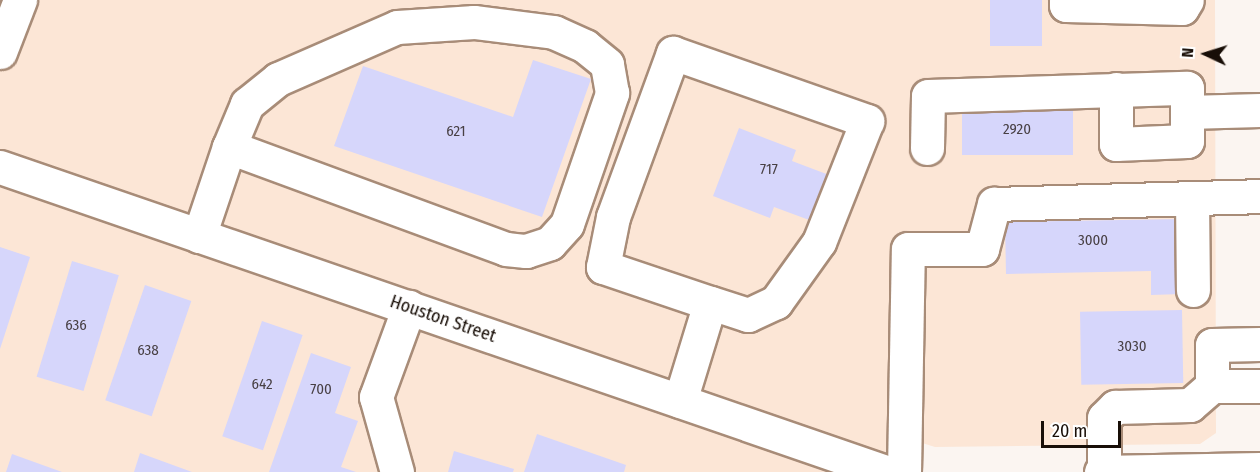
<!DOCTYPE html>
<style>
body{margin:0}
#map{position:relative;width:1260px;height:472px;overflow:hidden;background:#fbf5f1;font-family:"Fira Sans Condensed",sans-serif}
div>[style]{position:absolute}
.built>*{inset:0;background:#fce6d6}
.building>*{inset:0;background:#d6d6fb;transform-origin:0 0}
.roads{filter:drop-shadow(2px 0 #a88c78) drop-shadow(-2px 0 #a88c78) drop-shadow(0 2px #a88c78) drop-shadow(0 -2px #a88c78)}
.minor>*{height:33px;margin:-16.5px;padding:0 16.5px;transform-origin:16.5px;border-radius:16.5px;background:#fff}
span{translate:-50% -50%;white-space:nowrap;text-align:center;line-height:1.15;-webkit-text-stroke:4.5px #fff;paint-order:stroke}
.number-label{font-size:15px;color:#484044}
.number-label span{-webkit-text-stroke-width:0}
.street-label{font-size:18px;color:#180e07}
.north{position:absolute;left:1176px;top:24px;width:60px;height:60px;-webkit-text-stroke:4px #fff;paint-order:stroke;rotate:274deg;font-size:16px;font-weight:700;line-height:24px;text-align:center;color:#180e07}
.north::after{content:'';display:block;margin:auto;width:21px;height:27px;background:#180e07;clip-path:polygon(50% 0,100% 100%,50% 72%,0 100%)}
.scale{position:absolute;left:1041px;top:421px;width:80px;height:27px;box-sizing:border-box;border:3px solid #180e07;border-top:0;padding-left:8px;font-size:18px;line-height:21px;white-space:nowrap;color:#180e07;-webkit-text-stroke:4px #fff;paint-order:stroke}
</style>
<div id="map">
<div class="built">
<div style="clip-path:polygon(0 0,1215px 0,1216px 433px,1200px 444px,935px 447px,903px 437px,880px 472px,0 472px)"></div>
</div>
<div class="building">
<div style="left:990px;top:0;width:52px;height:46px"></div>
<div style="clip-path:polygon(533px 60px,591px 79px,542px 217px,334px 146px,363px 66px,513px 117px)"></div>
<div style="left:962px;top:105px;width:111px;height:50px"></div>
<div style="clip-path:polygon(739px 128px,796px 150px,792px 161px,837px 178px,820px 224px,774px 207px,770px 218px,713px 196px)"></div>
<div style="clip-path:polygon(1181px 219px,1182px 294px,1151px 295px,1151px 271px,1006px 274px,1005px 222px)"></div>
<div style="clip-path:polygon(0 247px,30px 257px,0 349px)"></div>
<div style="left:72px;top:261px;width:49px;height:121px;rotate:17deg"></div>
<div style="left:145px;top:285px;width:49px;height:122px;rotate:19deg"></div>
<div style="left:1182px;top:310px;width:73px;height:102px;rotate:89deg"></div>
<div style="left:262px;top:321px;width:43px;height:122px;rotate:19deg"></div>
<div style="clip-path:polygon(311px 353px,351px 367px,335px 413px,358px 421px,341px 467px,356px 472px,269px 472px)"></div>
<div style="clip-path:polygon(537px 434px,626px 465px,624px 472px,524px 472px)"></div>
<div style="clip-path:polygon(454px 451px,514px 469px,513px 472px,448px 472px)"></div>
<div style="clip-path:polygon(140px 453px,192px 472px,134px 472px)"></div>
<div style="clip-path:polygon(12px 454px,62px 472px,6px 472px)"></div>
</div>
<div class="roads">
<div class="minor">
<div style="left:1066px;top:0;width:5px;rotate:90deg"></div>
<div style="left:1066px;top:5px;width:116px;rotate:1.5deg"></div>
<div style="left:1182px;top:8px;width:9px;rotate:-58deg"></div>
<div style="left:0;top:52px;width:56px;rotate:-69deg"></div>
<div style="left:1116px;top:89px;width:55px;rotate:90deg"></div>
<div style="left:1116px;top:144px;width:71px;rotate:-2.4deg"></div>
<div style="left:1187px;top:141px;width:29px;rotate:-90deg"></div>
<div style="left:927px;top:148px;width:52px;rotate:-88.9deg"></div>
<div style="left:928px;top:96px;width:259px;rotate:-1.8deg"></div>
<div style="left:1187px;top:88px;width:24px;rotate:90deg"></div>
<div style="left:1187px;top:112px;width:73px;rotate:-1.6deg"></div>
<div style="left:0;top:167px;width:937px;rotate:19deg"></div>
<div style="left:1192px;top:198px;width:92px;rotate:89.4deg"></div>
<div style="left:199px;top:236px;width:94px;rotate:-71.4deg"></div>
<div style="left:229px;top:147px;width:295px;rotate:20.2deg"></div>
<div style="left:506px;top:249px;width:20px;rotate:6deg"></div>
<div style="left:526px;top:251px;width:25px;rotate:-18deg"></div>
<div style="left:550px;top:243px;width:25px;rotate:-48deg"></div>
<div style="left:567px;top:224px;width:139px;rotate:-71deg"></div>
<div style="left:612px;top:93px;width:29px;rotate:-100deg"></div>
<div style="left:607px;top:64px;width:28px;rotate:-141deg"></div>
<div style="left:585px;top:46px;width:34px;rotate:-156deg"></div>
<div style="left:554px;top:32px;width:81px;rotate:-172.9deg"></div>
<div style="left:474px;top:22px;width:77px;rotate:176.3deg"></div>
<div style="left:397px;top:27px;width:130px;rotate:156.4deg"></div>
<div style="left:278px;top:79px;width:40px;rotate:141deg"></div>
<div style="left:247px;top:104px;width:47px;rotate:112.7deg"></div>
<div style="left:1212px;top:386px;width:41px;rotate:-90deg"></div>
<div style="left:1212px;top:345px;width:48px;rotate:-1.2deg"></div>
<div style="left:680px;top:401px;width:102px;rotate:-73deg"></div>
<div style="left:710px;top:303px;width:113px;rotate:-161.4deg"></div>
<div style="left:603px;top:267px;width:51px;rotate:-78.7deg"></div>
<div style="left:613px;top:217px;width:175px;rotate:-69.9deg"></div>
<div style="left:673px;top:53px;width:206px;rotate:19.3deg"></div>
<div style="left:867px;top:121px;width:130px;rotate:111.6deg"></div>
<div style="left:819px;top:242px;width:74px;rotate:125.6deg"></div>
<div style="left:776px;top:302px;width:31px;rotate:155deg"></div>
<div style="left:748px;top:315px;width:40px;rotate:-162deg"></div>
<div style="left:397px;top:472px;width:78px;rotate:-105.6deg"></div>
<div style="left:376px;top:397px;width:96px;rotate:-69.9deg"></div>
<div style="left:904px;top:472px;width:223px;rotate:-89deg"></div>
<div style="left:908px;top:249px;width:74px"></div>
<div style="left:982px;top:249px;width:47px;rotate:-75.1deg"></div>
<div style="left:994px;top:204px;width:266px;rotate:-1.7deg"></div>
<div style="left:1101px;top:472px;width:159px;rotate:-1.1deg"></div>
<div style="left:1104px;top:472px;width:54px;rotate:-90deg"></div>
<div style="left:1104px;top:418px;width:16px;rotate:-45deg"></div>
<div style="left:1115px;top:407px;width:75px;rotate:-1.5deg"></div>
<div style="left:1190px;top:405px;width:29px;rotate:-41deg"></div>
<div style="left:1212px;top:386px;width:48px"></div>
</div>
</div>
<div class="number-label">
<span style="left:1017px;top:130px">2920</span>
<span style="left:456px;top:132px">621</span>
<span style="left:769px;top:170px">717</span>
<span style="left:1093px;top:241px">3000</span>
<span style="left:76px;top:326px">636</span>
<span style="left:1132px;top:347px">3030</span>
<span style="left:148px;top:351px">638</span>
<span style="left:262px;top:385px">642</span>
<span style="left:321px;top:390px">700</span>
</div>
<div class="street-label">
<span style="left:443px;top:319px;rotate:19deg">Houston Street</span>
</div>
<div class="north">N</div>
<div class="scale">20 m</div>
</div>
